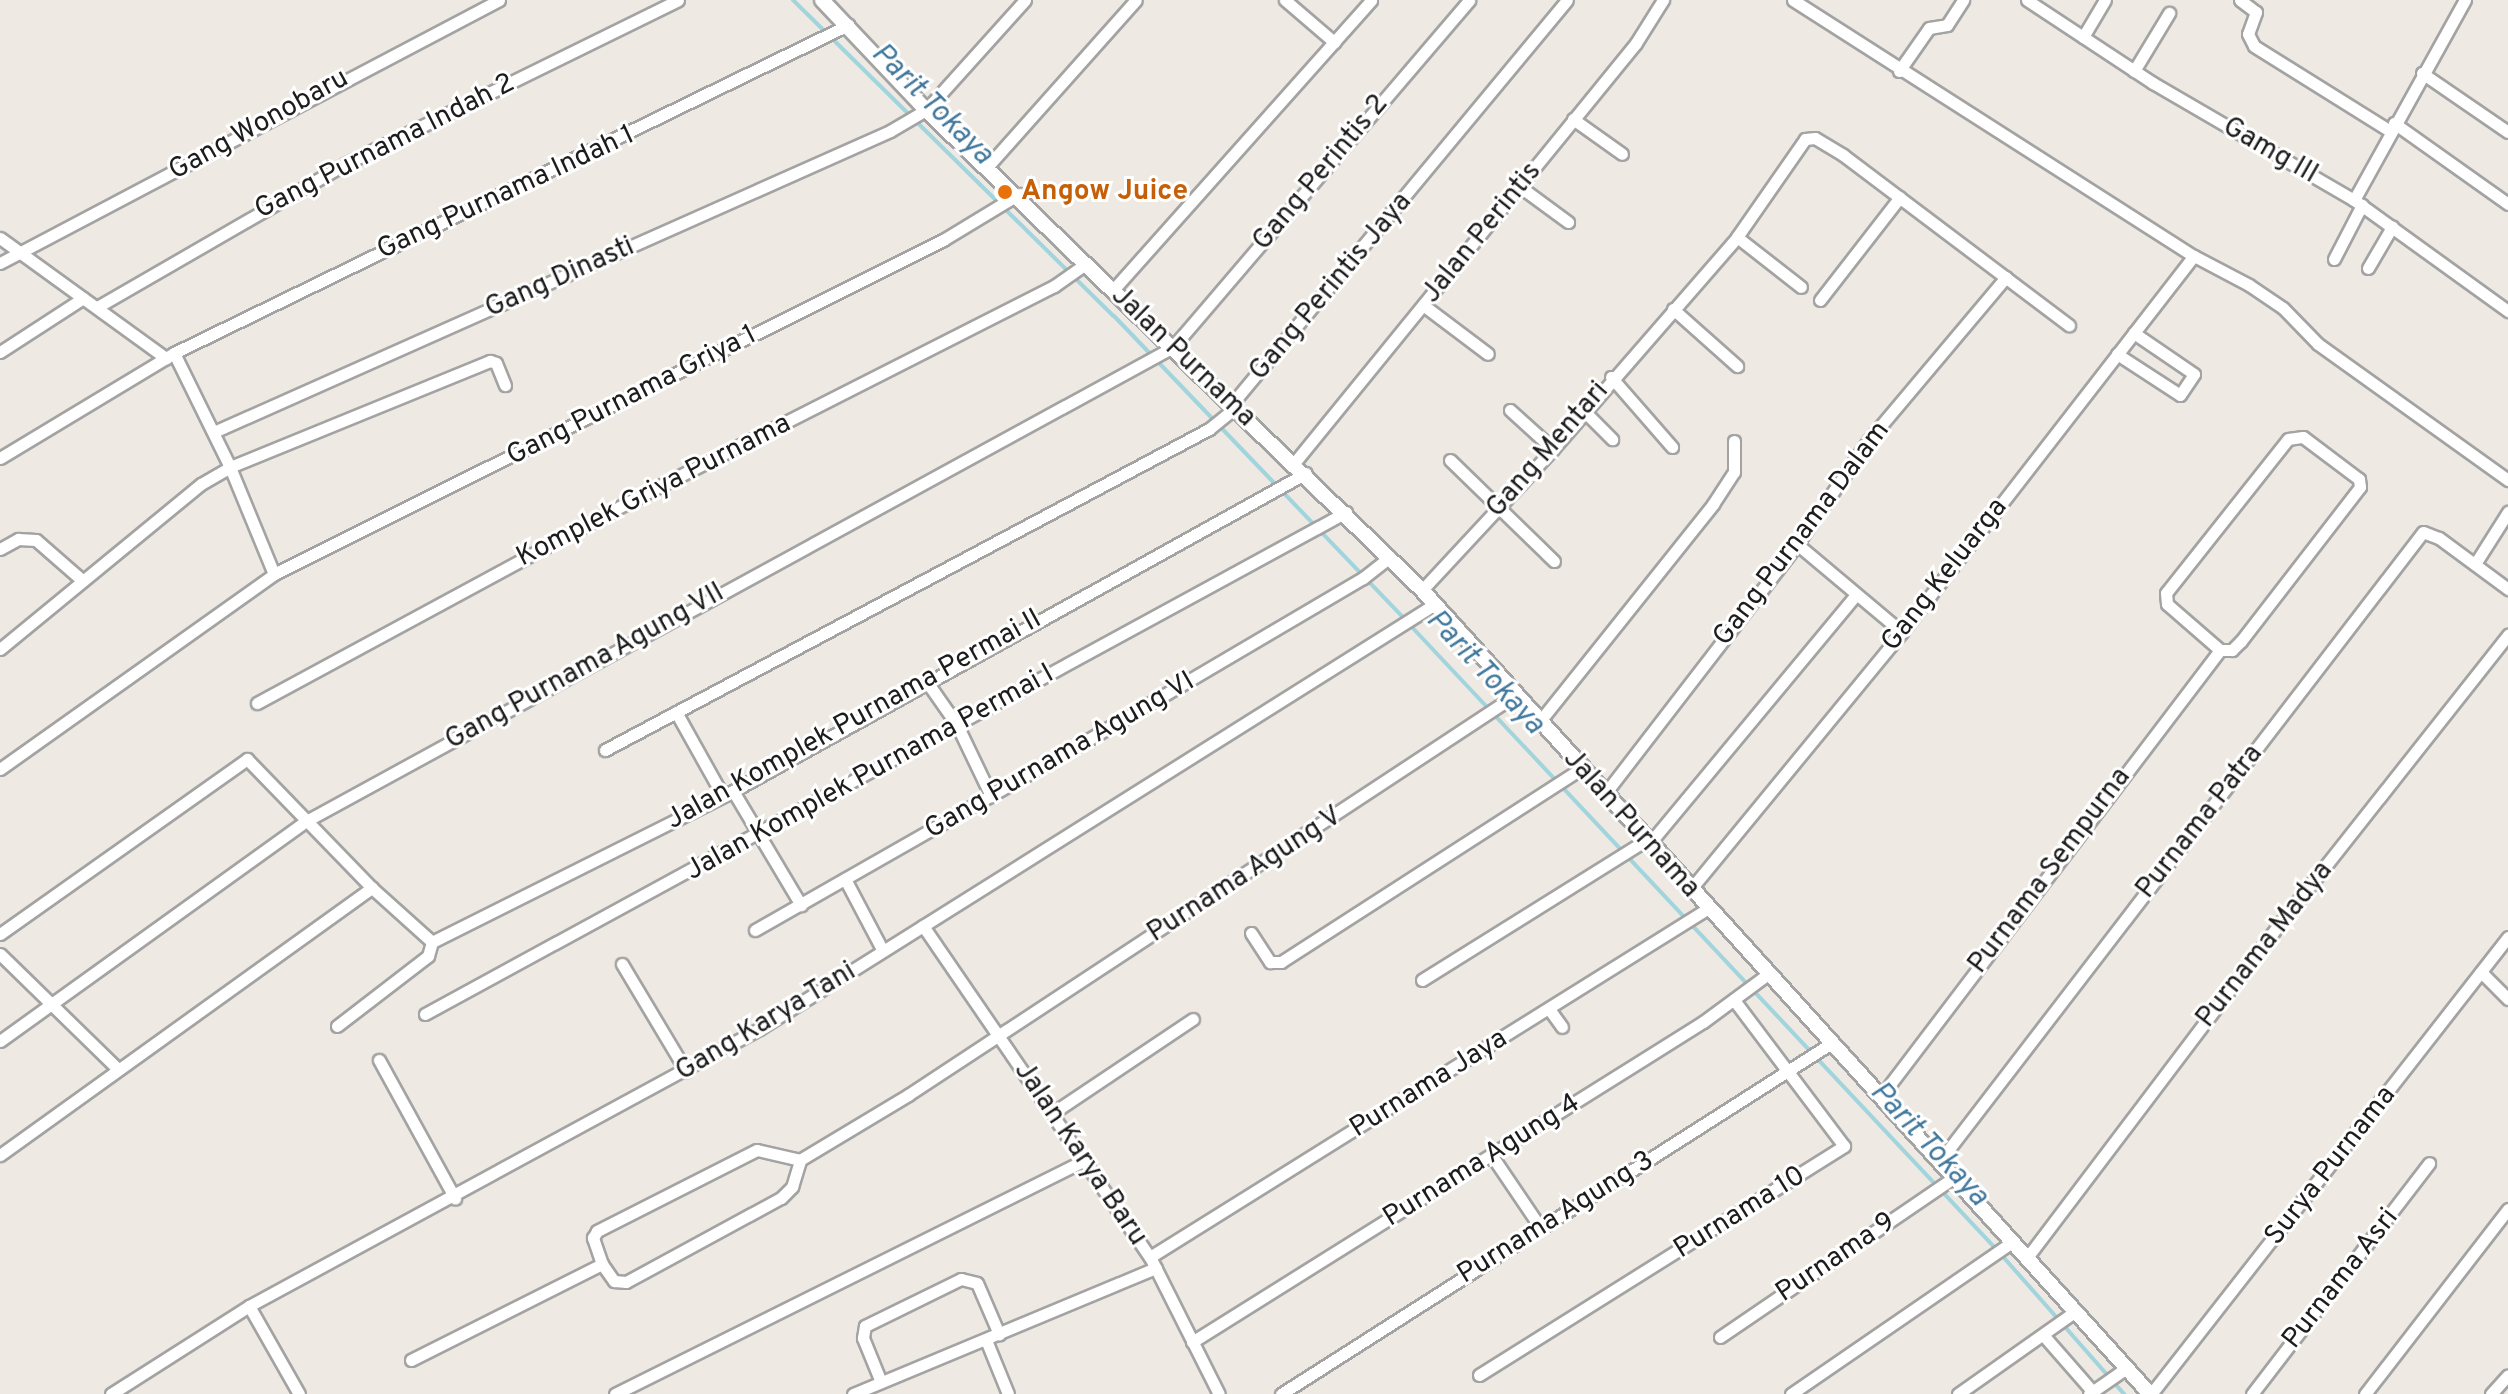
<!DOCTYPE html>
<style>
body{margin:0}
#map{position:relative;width:2508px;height:1394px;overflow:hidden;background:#eee9e2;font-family:Overpass,sans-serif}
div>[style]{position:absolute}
.stream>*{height:4px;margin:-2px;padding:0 2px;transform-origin:2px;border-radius:2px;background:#a1d4dd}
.roads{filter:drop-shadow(2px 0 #a3a3a3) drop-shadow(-2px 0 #a3a3a3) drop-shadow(0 2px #a3a3a3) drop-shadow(0 -2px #a3a3a3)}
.minor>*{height:11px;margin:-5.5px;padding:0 5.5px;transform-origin:5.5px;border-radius:5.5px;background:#fff}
.tertiary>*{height:14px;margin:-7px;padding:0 7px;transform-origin:7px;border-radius:7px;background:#fff}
.dots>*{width:22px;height:22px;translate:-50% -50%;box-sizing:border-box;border:4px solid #fff;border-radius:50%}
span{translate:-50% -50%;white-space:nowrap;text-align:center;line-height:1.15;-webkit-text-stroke:6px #fff;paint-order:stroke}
.street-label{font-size:28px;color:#1c1c1c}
.food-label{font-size:28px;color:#c56008;font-weight:700}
.left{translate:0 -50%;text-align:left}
.water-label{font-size:30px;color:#42789c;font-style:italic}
</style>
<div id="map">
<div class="stream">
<div style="left:793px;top:0;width:450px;rotate:44.6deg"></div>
<div style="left:1114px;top:316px;width:426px;rotate:46.2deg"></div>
<div style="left:1409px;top:624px;width:860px;rotate:46.79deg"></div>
<div style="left:1998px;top:1251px;width:191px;rotate:48.6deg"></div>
</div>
<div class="roads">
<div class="minor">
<div style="left:1285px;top:0;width:65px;rotate:40.6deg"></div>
<div style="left:1793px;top:0;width:476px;rotate:32.6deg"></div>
<div style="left:2194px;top:256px;width:62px;rotate:27.8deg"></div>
<div style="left:2249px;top:285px;width:41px;rotate:34.1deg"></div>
<div style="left:2283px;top:308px;width:50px;rotate:45.8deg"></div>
<div style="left:2318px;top:344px;width:234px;rotate:35.6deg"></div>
<div style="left:2027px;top:0;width:151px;rotate:33.4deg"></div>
<div style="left:2153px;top:83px;width:233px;rotate:30.2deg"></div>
<div style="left:2354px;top:200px;width:190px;rotate:35.8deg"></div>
<div style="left:2240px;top:0;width:20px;rotate:37deg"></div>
<div style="left:2256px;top:12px;width:23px;rotate:110deg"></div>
<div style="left:2248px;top:34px;width:13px;rotate:63deg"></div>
<div style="left:2254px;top:46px;width:160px;rotate:32deg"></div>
<div style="left:2083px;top:37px;width:43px;rotate:-59.3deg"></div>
<div style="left:1899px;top:71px;width:52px;rotate:-55.1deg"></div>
<div style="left:1929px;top:28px;width:18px;rotate:-9deg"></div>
<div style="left:1947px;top:25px;width:30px;rotate:-57deg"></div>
<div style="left:2134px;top:71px;width:68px;rotate:-58.9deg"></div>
<div style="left:2422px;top:73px;width:104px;rotate:34.5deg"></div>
<div style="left:1573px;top:119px;width:60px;rotate:35.5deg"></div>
<div style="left:2394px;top:123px;width:140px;rotate:35.4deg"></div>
<div style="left:988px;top:166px;width:222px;rotate:-48.3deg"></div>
<div style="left:1519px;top:186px;width:61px;rotate:36.3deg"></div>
<div style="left:2354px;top:200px;width:229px;rotate:-61deg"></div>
<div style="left:1737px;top:237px;width:81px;rotate:38deg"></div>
<div style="left:0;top:238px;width:205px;rotate:35.9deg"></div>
<div style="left:2334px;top:259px;width:61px;rotate:-62.6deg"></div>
<div style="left:0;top:263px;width:564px;rotate:-27.79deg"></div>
<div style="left:2368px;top:268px;width:48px;rotate:-59.7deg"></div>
<div style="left:1113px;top:290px;width:388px;rotate:-48.3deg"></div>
<div style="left:1820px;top:300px;width:130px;rotate:-52.2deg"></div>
<div style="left:1423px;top:305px;width:81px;rotate:37deg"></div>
<div style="left:99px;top:306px;width:284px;rotate:-30deg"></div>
<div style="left:345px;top:164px;width:371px;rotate:-26.2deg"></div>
<div style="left:1673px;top:309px;width:86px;rotate:41.7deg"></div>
<div style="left:0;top:352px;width:99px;rotate:-33deg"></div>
<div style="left:2117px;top:354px;width:75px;rotate:33.1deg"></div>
<div style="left:2180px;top:395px;width:25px;rotate:-56deg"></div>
<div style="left:2194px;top:374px;width:73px;rotate:-145.7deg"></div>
<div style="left:1611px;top:377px;width:93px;rotate:48.9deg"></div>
<div style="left:1231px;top:405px;width:526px;rotate:-50.32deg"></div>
<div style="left:1510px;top:410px;width:58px;rotate:42.2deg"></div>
<div style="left:1584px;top:411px;width:40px;rotate:45deg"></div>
<div style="left:216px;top:431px;width:738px;rotate:-23.99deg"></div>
<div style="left:890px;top:131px;width:42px;rotate:-30.3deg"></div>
<div style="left:926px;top:110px;width:148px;rotate:-48deg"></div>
<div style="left:2303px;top:437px;width:70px;rotate:36.9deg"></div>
<div style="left:2359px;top:479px;width:8px;rotate:83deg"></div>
<div style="left:2360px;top:487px;width:195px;rotate:127.7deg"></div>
<div style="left:2241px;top:641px;width:13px;rotate:135deg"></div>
<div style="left:2232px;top:650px;width:12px;rotate:180deg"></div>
<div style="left:2220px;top:650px;width:70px;rotate:-139deg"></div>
<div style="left:2167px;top:604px;width:11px;rotate:-95deg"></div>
<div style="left:2166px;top:593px;width:196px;rotate:-51.6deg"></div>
<div style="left:2288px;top:439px;width:15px;rotate:-8deg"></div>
<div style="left:0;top:458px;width:200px;rotate:-31.1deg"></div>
<div style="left:1450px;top:460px;width:145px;rotate:44.2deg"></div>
<div style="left:1295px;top:462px;width:540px;rotate:-50.86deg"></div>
<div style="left:1636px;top:43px;width:51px;rotate:-57.9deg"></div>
<div style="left:1797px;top:544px;width:137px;rotate:40deg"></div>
<div style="left:0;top:549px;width:21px;rotate:-29deg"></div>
<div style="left:18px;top:539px;width:18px;rotate:3deg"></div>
<div style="left:36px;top:540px;width:62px;rotate:41.1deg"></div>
<div style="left:2475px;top:564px;width:62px;rotate:-57.6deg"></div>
<div style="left:274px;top:574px;width:116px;rotate:-112.4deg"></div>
<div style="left:230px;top:467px;width:281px;rotate:-22.2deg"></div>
<div style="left:490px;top:361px;width:6px;rotate:18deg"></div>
<div style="left:496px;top:363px;width:24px;rotate:68deg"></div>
<div style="left:1422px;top:590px;width:192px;rotate:-47.1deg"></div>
<div style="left:1553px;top:449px;width:281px;rotate:-49deg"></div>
<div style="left:1737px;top:237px;width:119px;rotate:-55.2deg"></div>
<div style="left:1805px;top:139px;width:10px;rotate:-6deg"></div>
<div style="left:1815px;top:138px;width:33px;rotate:31deg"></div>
<div style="left:1843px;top:155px;width:283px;rotate:37deg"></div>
<div style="left:0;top:649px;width:260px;rotate:-39.4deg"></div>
<div style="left:201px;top:484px;width:34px;rotate:-30deg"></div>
<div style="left:230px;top:467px;width:127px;rotate:-116.2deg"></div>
<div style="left:174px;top:353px;width:750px;rotate:-25.95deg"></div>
<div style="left:927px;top:682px;width:52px;rotate:55.1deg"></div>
<div style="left:957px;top:725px;width:79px;rotate:64.4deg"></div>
<div style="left:257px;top:703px;width:440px;rotate:-28.4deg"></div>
<div style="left:644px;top:494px;width:460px;rotate:-26.9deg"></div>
<div style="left:1054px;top:286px;width:39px;rotate:-35deg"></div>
<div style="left:676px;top:712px;width:96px;rotate:60.8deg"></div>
<div style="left:1540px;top:721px;width:278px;rotate:-51.4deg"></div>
<div style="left:1713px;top:504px;width:38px;rotate:-57deg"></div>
<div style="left:1734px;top:472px;width:31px;rotate:-90deg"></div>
<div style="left:605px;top:750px;width:684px;rotate:-27.99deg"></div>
<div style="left:1209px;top:429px;width:33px;rotate:-39deg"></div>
<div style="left:0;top:769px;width:336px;rotate:-35.4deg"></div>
<div style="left:274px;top:574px;width:748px;rotate:-26.53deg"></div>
<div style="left:943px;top:240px;width:89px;rotate:-31.2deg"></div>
<div style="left:733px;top:791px;width:133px;rotate:59.2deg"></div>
<div style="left:1604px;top:795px;width:317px;rotate:-52.4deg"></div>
<div style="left:1797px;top:544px;width:125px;rotate:-55.4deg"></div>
<div style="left:1868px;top:441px;width:214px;rotate:-49.9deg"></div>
<div style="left:1649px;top:844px;width:322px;rotate:-50.3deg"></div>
<div style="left:845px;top:879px;width:81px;rotate:62.2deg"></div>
<div style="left:1690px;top:890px;width:334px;rotate:-50.6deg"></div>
<div style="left:1902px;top:632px;width:476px;rotate:-52.2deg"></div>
<div style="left:923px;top:926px;width:401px;rotate:55.6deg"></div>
<div style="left:1150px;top:1257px;width:153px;rotate:63.3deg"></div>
<div style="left:755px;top:930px;width:375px;rotate:-29.7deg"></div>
<div style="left:1081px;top:744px;width:327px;rotate:-30.5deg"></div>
<div style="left:1363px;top:578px;width:34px;rotate:-38deg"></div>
<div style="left:1251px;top:933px;width:35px;rotate:57deg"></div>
<div style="left:1270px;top:962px;width:11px"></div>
<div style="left:1281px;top:962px;width:357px;rotate:-32.8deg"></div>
<div style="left:0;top:934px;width:303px;rotate:-35.3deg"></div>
<div style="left:247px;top:759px;width:180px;rotate:45.9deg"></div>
<div style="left:372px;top:888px;width:81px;rotate:42deg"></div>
<div style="left:432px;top:942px;width:337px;rotate:-26.6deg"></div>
<div style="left:733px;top:791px;width:655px;rotate:-29.03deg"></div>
<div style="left:0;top:954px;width:165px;rotate:44.3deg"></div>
<div style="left:622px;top:964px;width:125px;rotate:59.1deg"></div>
<div style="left:2481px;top:972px;width:38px;rotate:45deg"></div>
<div style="left:1422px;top:980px;width:264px;rotate:-32deg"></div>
<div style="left:1549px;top:1009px;width:22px;rotate:54deg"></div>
<div style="left:425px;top:1014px;width:1049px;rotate:-28.59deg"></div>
<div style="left:337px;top:1026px;width:115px;rotate:-37.6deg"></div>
<div style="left:428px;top:956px;width:15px;rotate:-74deg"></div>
<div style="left:0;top:1041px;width:379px;rotate:-35.7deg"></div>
<div style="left:308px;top:820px;width:986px;rotate:-28.67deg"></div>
<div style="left:1173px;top:347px;width:456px;rotate:-49.5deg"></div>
<div style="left:379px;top:1060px;width:158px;rotate:61.2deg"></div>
<div style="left:1882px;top:1095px;width:559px;rotate:-52.78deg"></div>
<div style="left:1054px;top:1112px;width:167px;rotate:-33.8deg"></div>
<div style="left:0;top:1155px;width:458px;rotate:-35.7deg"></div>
<div style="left:1492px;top:1156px;width:86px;rotate:55.9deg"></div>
<div style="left:1939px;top:1162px;width:794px;rotate:-52.47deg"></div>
<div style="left:2423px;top:532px;width:17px;rotate:21deg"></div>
<div style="left:2439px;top:538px;width:86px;rotate:36.5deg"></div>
<div style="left:1150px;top:1257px;width:657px;rotate:-32deg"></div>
<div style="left:2026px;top:1259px;width:424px;rotate:-52.9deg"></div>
<div style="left:2282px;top:921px;width:365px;rotate:-51.7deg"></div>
<div style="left:602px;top:1264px;width:28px;rotate:-109deg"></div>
<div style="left:593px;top:1238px;width:8px;rotate:-60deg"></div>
<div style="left:597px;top:1231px;width:179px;rotate:-26.9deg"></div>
<div style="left:757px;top:1150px;width:44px;rotate:13.1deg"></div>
<div style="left:249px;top:1306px;width:101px;rotate:60.4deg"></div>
<div style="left:2044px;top:1336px;width:74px;rotate:48.8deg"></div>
<div style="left:1720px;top:1337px;width:282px;rotate:-34.3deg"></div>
<div style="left:986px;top:1340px;width:58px;rotate:67.8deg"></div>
<div style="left:1192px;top:1342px;width:603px;rotate:-32.06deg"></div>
<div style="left:1703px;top:1022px;width:81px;rotate:-36.4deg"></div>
<div style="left:411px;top:1360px;width:214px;rotate:-26.7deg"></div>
<div style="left:602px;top:1264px;width:21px;rotate:55deg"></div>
<div style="left:614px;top:1281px;width:12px;rotate:5deg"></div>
<div style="left:626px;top:1282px;width:176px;rotate:-28.5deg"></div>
<div style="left:781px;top:1198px;width:16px;rotate:-45deg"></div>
<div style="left:792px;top:1187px;width:28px;rotate:-73deg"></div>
<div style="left:800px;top:1160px;width:126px;rotate:-31deg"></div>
<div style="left:908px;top:1095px;width:729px;rotate:-33.36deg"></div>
<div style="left:1479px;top:1375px;width:431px;rotate:-32.1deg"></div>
<div style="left:1844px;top:1146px;width:183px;rotate:-127deg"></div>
<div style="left:881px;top:1382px;width:48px;rotate:-112.2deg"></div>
<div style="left:863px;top:1338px;width:12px;rotate:-81deg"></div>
<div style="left:865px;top:1326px;width:107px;rotate:-26.1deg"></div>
<div style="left:961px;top:1279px;width:16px;rotate:14deg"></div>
<div style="left:977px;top:1283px;width:56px;rotate:66.7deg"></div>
<div style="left:111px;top:1394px;width:164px;rotate:-32.5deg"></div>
<div style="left:249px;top:1306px;width:580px;rotate:-28.51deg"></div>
<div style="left:759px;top:1029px;width:798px;rotate:-32.16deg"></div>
<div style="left:615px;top:1394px;width:525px;rotate:-26.47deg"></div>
<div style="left:853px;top:1394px;width:328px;rotate:-22.6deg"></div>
<div style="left:1281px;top:1394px;width:655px;rotate:-32.52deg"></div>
<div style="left:1791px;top:1394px;width:267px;rotate:-34.5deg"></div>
<div style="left:1958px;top:1394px;width:141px;rotate:-35.2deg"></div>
<div style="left:2089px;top:1394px;width:44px;rotate:-34.8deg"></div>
<div style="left:2151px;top:1394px;width:580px;rotate:-52deg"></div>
<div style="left:2252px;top:1394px;width:291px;rotate:-52.5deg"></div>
<div style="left:2365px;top:1394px;width:234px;rotate:-52.3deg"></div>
<div style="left:2491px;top:1394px;width:25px;rotate:-48deg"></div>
</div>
<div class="tertiary">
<div style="left:822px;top:0;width:151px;rotate:46.6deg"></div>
<div style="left:926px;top:110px;width:690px;rotate:44.06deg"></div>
<div style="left:1422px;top:590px;width:1085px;rotate:47.84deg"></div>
</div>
</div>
<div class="dots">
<div style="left:1005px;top:192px;background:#e8710a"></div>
</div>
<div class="street-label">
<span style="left:259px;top:125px;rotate:-29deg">Gang Wonobaru</span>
<span style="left:385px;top:147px;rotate:-27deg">Gang Purnama Indah 2</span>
<span style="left:2270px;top:151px;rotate:30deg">Gamg III</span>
<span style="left:1321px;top:173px;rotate:-50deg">Gang Perintis 2</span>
<span style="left:506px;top:193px;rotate:-25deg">Gang Purnama Indah 1</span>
<span style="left:1482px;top:233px;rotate:-51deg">Jalan Perintis</span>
<span style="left:560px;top:278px;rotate:-24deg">Gang Dinasti</span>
<span style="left:1331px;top:287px;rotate:-50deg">Gang Perintis Jaya</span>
<span style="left:1183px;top:357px;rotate:44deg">Jalan Purnama</span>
<span style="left:632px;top:396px;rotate:-27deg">Gang Purnama Griya 1</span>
<span style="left:1548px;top:450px;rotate:-49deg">Gang Mentari</span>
<span style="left:654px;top:491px;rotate:-27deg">Komplek Griya Purnama</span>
<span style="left:1802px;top:534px;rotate:-53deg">Gang Purnama Dalam</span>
<span style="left:1945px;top:575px;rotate:-52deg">Gang Keluarga</span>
<span style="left:585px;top:667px;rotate:-29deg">Gang Purnama Agung VII</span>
<span style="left:854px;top:720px;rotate:-29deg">Jalan Komplek Purnama Permai II</span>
<span style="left:1060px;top:756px;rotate:-30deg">Gang Purnama Agung VI</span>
<span style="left:870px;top:773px;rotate:-29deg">Jalan Komplek Purnama Permai I</span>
<span style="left:2200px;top:822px;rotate:-52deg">Purnama Patra</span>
<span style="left:1631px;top:824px;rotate:48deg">Jalan Purnama</span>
<span style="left:2050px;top:871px;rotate:-53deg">Purnama Sempurna</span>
<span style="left:1245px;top:875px;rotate:-33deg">Purnama Agung V</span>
<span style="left:2265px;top:945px;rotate:-52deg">Purnama Madya</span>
<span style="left:766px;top:1022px;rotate:-31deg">Gang Karya Tani</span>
<span style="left:1429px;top:1084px;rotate:-32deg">Purnama Jaya</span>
<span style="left:1080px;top:1154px;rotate:56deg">Jalan Karya Baru</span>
<span style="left:1482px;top:1161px;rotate:-32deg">Purnama Agung 4</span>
<span style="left:2331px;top:1166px;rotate:-52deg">Surya Purnama</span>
<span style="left:1740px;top:1213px;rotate:-32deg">Purnama 10</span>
<span style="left:1556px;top:1218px;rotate:-32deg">Purnama Agung 3</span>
<span style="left:1836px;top:1258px;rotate:-34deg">Purnama 9</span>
<span style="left:2341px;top:1279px;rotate:-52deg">Purnama Asri</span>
</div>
<div class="food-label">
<span class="left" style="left:1021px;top:192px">Angow Juice</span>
</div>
<div class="water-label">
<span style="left:931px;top:105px;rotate:45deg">Parit Tokaya</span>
<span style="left:1484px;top:673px;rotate:47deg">Parit Tokaya</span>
<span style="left:1928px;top:1145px;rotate:47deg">Parit Tokaya</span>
</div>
</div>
